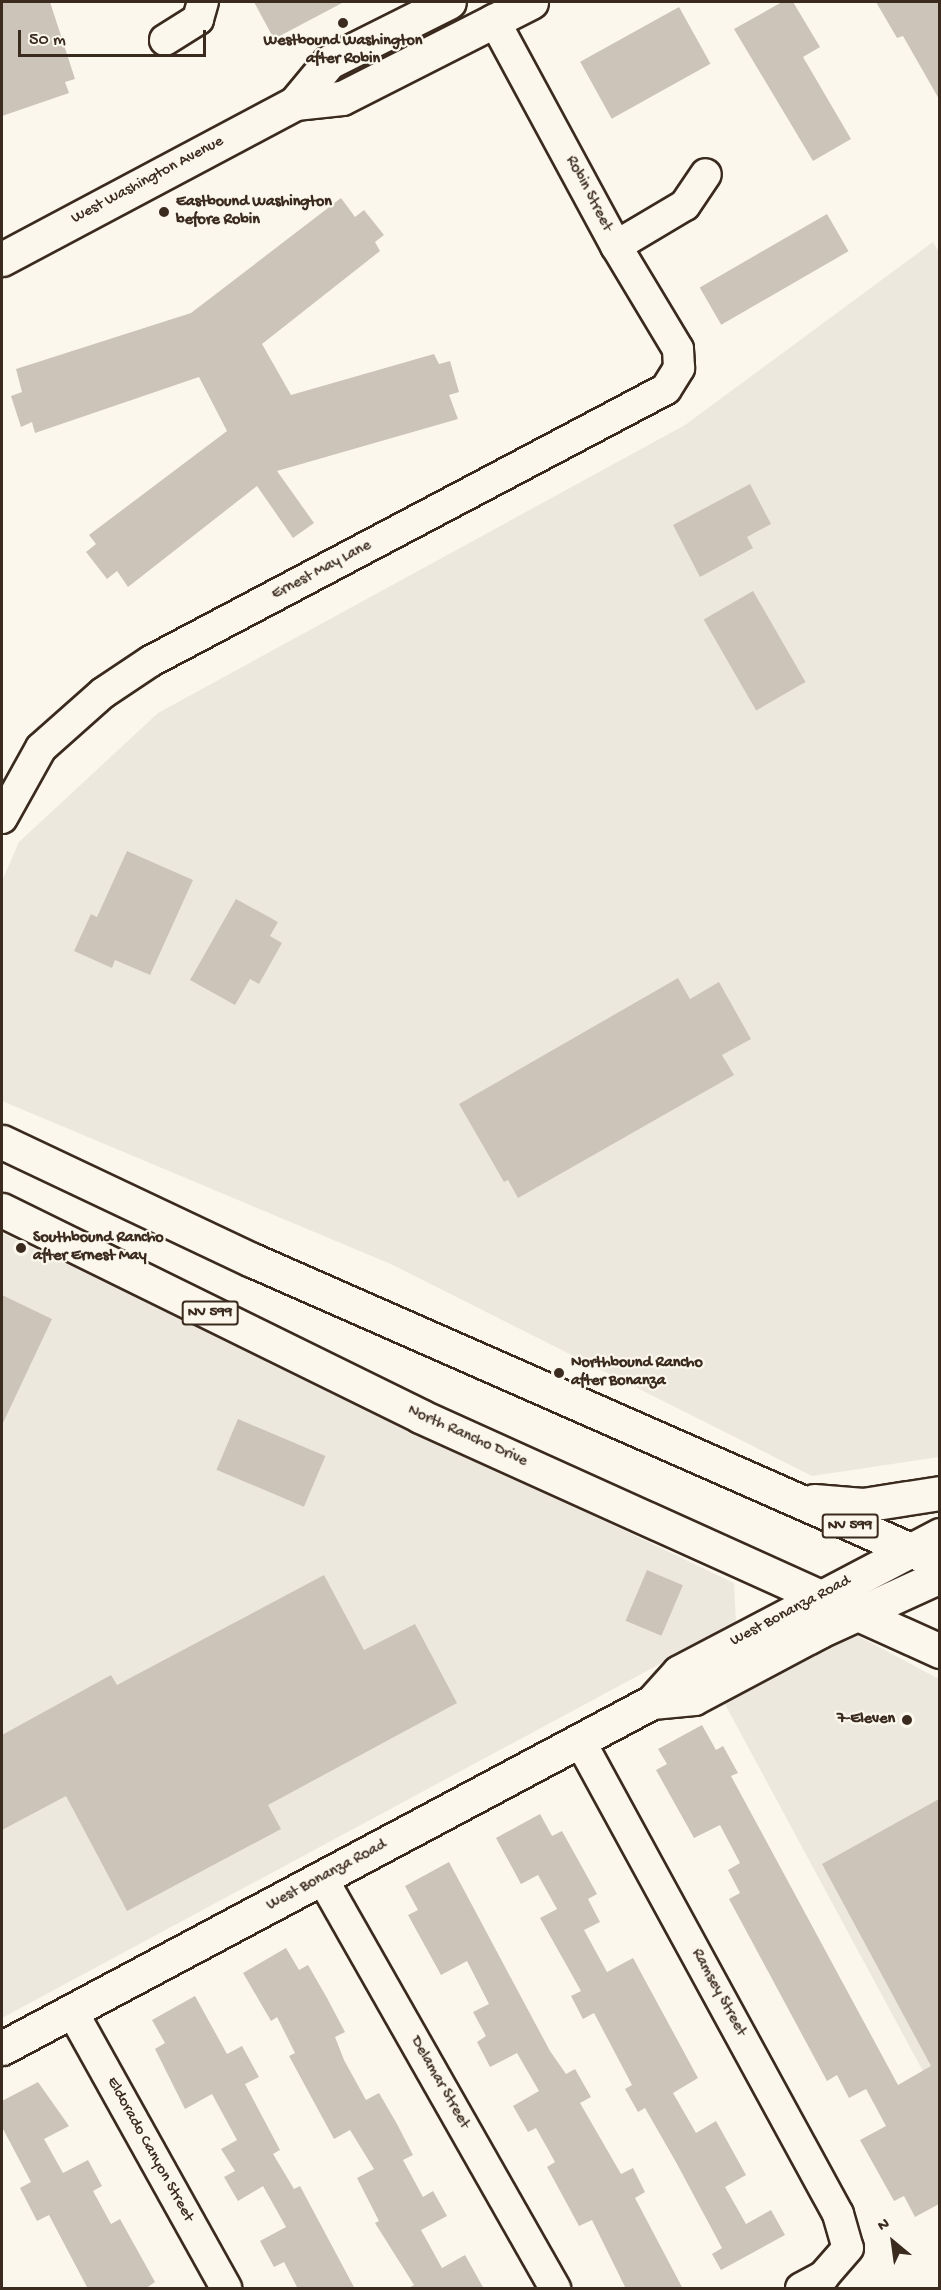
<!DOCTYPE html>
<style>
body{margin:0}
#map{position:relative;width:941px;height:2290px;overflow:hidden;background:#fbf7ec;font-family:"Gochi Hand",sans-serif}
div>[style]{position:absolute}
.built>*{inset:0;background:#ede8dd}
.building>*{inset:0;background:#ccc4b9;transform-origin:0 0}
.roads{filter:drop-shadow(2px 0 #3b2a1e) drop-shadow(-2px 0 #3b2a1e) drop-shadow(0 2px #3b2a1e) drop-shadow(0 -2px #3b2a1e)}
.street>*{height:30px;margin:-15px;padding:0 15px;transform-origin:15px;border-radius:15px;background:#fbf7ec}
.secondary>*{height:33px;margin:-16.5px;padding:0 16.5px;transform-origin:16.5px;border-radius:16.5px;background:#fbf7ec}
.primary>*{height:33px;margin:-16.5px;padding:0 16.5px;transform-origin:16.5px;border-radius:16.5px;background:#fbf7ec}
.dots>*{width:16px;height:16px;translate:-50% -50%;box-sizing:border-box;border:3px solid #fbf7ec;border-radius:50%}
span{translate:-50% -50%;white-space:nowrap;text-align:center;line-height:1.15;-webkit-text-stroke:4.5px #fbf7ec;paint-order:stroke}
.shield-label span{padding:2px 4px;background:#fbf7ec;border:2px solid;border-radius:4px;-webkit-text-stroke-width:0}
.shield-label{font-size:15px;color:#3b2a1e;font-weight:700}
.poi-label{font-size:16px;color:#3b2a1e;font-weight:700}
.left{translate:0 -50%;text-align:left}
.right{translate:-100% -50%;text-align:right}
.street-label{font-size:16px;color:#3b2a1e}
.frame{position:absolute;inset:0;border:3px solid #3b2a1e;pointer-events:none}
.north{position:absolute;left:863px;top:2212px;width:60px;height:60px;-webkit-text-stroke:4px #fbf7ec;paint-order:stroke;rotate:331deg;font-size:16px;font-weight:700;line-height:24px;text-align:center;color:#3b2a1e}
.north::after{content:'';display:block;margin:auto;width:21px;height:27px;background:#3b2a1e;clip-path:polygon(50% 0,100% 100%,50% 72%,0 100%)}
.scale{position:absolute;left:18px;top:30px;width:188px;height:27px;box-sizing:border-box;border:3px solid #3b2a1e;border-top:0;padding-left:8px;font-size:18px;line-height:21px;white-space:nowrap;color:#3b2a1e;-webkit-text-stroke:4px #fbf7ec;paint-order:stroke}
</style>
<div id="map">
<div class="built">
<div style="clip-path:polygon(933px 242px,940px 254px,939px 1457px,812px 1476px,393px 1265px,2px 1101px,2px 881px,19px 842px,158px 713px,685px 425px)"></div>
<div style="clip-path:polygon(2px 1233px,734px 1583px,736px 1623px,2px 2018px)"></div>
<div style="clip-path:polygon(847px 1630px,939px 1679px,939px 2101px,720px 1695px)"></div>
</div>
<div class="building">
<div style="clip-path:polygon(2px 2px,50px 2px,75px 79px,65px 82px,69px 93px,2px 116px)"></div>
<div style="clip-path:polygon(254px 2px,344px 2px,274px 39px)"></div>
<div style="clip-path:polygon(782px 2px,793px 2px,820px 47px,803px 57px,851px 139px,813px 161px,734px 29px)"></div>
<div style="clip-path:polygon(876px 2px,939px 2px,939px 99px,903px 36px,897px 38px)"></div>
<div style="left:679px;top:7px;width:65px;height:113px;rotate:61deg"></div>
<div style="clip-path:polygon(341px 198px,355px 217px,364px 210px,384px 235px,375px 242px,380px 251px,262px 344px,291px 395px,434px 354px,439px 364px,450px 361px,459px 392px,449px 395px,458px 419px,277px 471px,314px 523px,293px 538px,257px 486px,128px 587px,117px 571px,107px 579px,86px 552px,96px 544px,89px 535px,227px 431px,199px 377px,35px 433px,32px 422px,21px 427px,11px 396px,22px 392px,16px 369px,191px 313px)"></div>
<div style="left:827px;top:214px;width:43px;height:147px;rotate:60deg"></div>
<div style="clip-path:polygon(750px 484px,771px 524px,747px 537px,753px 548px,700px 577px,673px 525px)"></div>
<div style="left:753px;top:591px;width:105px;height:57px;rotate:60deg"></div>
<div style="clip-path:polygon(127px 851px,193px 880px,150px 975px,115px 960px,112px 968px,74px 951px,91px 914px,97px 917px)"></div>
<div style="clip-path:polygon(236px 899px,278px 922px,270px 936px,282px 943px,259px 984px,250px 979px,235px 1005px,190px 980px)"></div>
<div style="clip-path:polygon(678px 978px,690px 999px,719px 982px,751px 1039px,722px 1055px,734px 1075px,518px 1198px,508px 1180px,504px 1182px,459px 1104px)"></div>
<div style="clip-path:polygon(2px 1295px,52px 1319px,2px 1425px)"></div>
<div style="left:238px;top:1419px;width:95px;height:55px;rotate:23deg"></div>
<div style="left:647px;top:1570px;width:39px;height:55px;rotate:23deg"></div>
<div style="clip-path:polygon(324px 1575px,364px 1650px,415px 1624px,457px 1703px,268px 1805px,281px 1829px,127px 1911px,66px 1796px,2px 1830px,2px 1735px,111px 1675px,117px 1685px)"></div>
<div style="clip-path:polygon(702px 1725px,716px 1750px,723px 1746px,738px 1773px,731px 1776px,898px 2085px,931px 2066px,822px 1864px,939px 1799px,939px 2204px,915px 2217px,904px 2196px,894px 2201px,860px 2140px,886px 2126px,866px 2089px,849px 2098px,837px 2075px,827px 2081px,729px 1899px,740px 1893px,728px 1870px,740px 1863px,720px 1825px,694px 1838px,656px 1770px,667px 1764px,658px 1749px)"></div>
<div style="clip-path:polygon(540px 1814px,552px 1836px,562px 1831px,597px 1894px,588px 1899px,600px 1922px,584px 1930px,607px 1972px,633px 1958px,698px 2078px,673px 2093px,696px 2133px,716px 2121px,746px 2175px,725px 2187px,746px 2224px,771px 2210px,785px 2235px,721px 2270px,712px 2254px,722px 2248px,677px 2164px,645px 2108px,638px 2112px,625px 2089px,632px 2085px,594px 2013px,583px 2019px,571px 1996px,581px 1991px,540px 1918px,557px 1909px,538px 1875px,521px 1884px,496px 1838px)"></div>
<div style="clip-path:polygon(449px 1862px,550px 2051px,566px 2074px,575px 2069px,591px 2097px,580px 2103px,621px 2174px,633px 2168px,645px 2192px,635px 2198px,683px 2289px,626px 2289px,592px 2220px,579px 2226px,547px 2167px,555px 2162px,536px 2128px,528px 2132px,513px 2106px,539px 2091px,517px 2053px,490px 2067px,477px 2042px,486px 2036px,473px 2012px,489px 2004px,467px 1961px,441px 1975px,408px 1915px,418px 1910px,405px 1886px)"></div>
<div style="clip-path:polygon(286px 1948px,299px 1970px,308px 1965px,327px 1998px,345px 2032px,335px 2037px,344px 2060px,366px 2100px,379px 2093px,397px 2124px,413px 2155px,403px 2160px,423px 2197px,433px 2191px,447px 2216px,421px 2230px,442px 2268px,465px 2255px,484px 2289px,407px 2289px,414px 2285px,375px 2223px,379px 2221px,357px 2178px,374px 2169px,350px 2130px,334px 2139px,289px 2056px,295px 2053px,277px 2017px,271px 2021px,243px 1973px)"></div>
<div style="clip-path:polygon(195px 1996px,227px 2054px,242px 2046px,259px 2077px,245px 2084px,280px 2150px,273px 2154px,294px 2189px,300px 2186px,355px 2289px,298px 2289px,284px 2262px,274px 2267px,260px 2241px,286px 2227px,263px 2186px,238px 2201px,224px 2177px,235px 2171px,221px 2149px,237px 2140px,212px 2094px,185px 2109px,155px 2049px,165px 2043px,152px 2020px)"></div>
<div style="clip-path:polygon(38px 2082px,69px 2126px,44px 2139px,63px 2173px,88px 2160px,102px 2186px,93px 2191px,111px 2224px,120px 2219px,155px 2282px,145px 2289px,88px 2289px,49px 2215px,37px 2221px,20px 2188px,31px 2182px,2px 2127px,2px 2101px)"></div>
</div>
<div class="roads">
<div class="street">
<div style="left:165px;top:40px;width:39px;rotate:-32deg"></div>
<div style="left:198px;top:19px;width:18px;rotate:-74deg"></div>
<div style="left:616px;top:246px;width:80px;rotate:-30.7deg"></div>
<div style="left:685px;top:205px;width:37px;rotate:-56deg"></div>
<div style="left:2px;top:818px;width:80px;rotate:-60.9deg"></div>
<div style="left:41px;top:748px;width:83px;rotate:-41.6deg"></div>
<div style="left:103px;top:693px;width:58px;rotate:-33.7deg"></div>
<div style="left:151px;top:661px;width:582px;rotate:-27.84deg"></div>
<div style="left:666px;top:389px;width:25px;rotate:-58deg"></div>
<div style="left:679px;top:368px;width:19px;rotate:-93deg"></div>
<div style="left:678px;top:349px;width:120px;rotate:-121deg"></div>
<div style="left:616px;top:246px;width:257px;rotate:-118.4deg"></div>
<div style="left:580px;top:1741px;width:539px;rotate:61.39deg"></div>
<div style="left:838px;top:2214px;width:35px;rotate:74deg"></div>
<div style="left:848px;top:2248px;width:37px;rotate:131deg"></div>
<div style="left:824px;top:2276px;width:26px;rotate:152deg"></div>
<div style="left:322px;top:1878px;width:472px;rotate:60.4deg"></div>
<div style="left:72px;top:2011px;width:317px;rotate:60.9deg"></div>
</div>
<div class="secondary">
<div style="left:652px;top:1702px;width:42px;rotate:-5.4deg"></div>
<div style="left:694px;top:1698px;width:143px;rotate:-28deg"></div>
<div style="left:820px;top:1631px;width:132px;rotate:-24.6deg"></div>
<div style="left:2px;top:2048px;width:736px;rotate:-28.03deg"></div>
<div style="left:652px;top:1702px;width:40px;rotate:-48deg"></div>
<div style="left:679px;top:1672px;width:295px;rotate:-27.7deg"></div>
</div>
<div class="primary">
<div style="left:295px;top:103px;width:47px;rotate:-6.1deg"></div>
<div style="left:342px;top:98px;width:212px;rotate:-26.9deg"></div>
<div style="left:2px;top:259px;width:332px;rotate:-28deg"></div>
<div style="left:295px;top:103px;width:53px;rotate:-50.3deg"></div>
<div style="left:329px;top:62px;width:134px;rotate:-26.6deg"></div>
<div style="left:2px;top:1142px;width:276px;rotate:25.3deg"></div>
<div style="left:252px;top:1260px;width:752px;rotate:23.77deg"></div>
<div style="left:2px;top:1210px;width:466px;rotate:26.2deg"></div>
<div style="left:420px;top:1416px;width:571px;rotate:24.32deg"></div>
<div style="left:814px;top:1501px;width:49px;rotate:4.7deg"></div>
<div style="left:863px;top:1505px;width:78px;rotate:-8.9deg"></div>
</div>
</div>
<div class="dots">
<div style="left:343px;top:23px;background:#3b2a1e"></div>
<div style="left:164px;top:212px;background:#3b2a1e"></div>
<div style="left:21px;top:1248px;background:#3b2a1e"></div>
<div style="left:559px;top:1373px;background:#3b2a1e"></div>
<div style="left:907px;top:1720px;background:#3b2a1e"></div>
</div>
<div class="shield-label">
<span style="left:210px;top:1313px">NV 599</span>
<span style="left:850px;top:1526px">NV 599</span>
</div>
<div class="poi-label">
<span style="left:343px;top:51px">Westbound Washington<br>after Robin</span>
<span class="left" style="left:176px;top:212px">Eastbound Washington<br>before Robin</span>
<span class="left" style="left:33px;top:1248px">Southbound Rancho<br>after Ernest May</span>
<span class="left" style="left:571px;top:1373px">Northbound Rancho<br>after Bonanza</span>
<span class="right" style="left:895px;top:1720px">7-Eleven</span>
</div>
<div class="street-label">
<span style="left:148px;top:181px;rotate:-28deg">West Washington Avenue</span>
<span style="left:588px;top:194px;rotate:62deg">Robin Street</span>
<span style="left:322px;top:571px;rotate:-28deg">Ernest May Lane</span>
<span style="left:467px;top:1437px;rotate:24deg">North Rancho Drive</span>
<span style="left:791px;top:1612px;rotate:-28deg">West Bonanza Road</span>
<span style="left:327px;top:1876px;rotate:-28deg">West Bonanza Road</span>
<span style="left:718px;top:1993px;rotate:61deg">Ramsey Street</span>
<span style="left:439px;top:2083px;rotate:60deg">Delamar Street</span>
<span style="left:149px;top:2150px;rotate:61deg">Eldorado Canyon Street</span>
</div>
<div class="frame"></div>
<div class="north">N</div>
<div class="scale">50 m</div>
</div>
